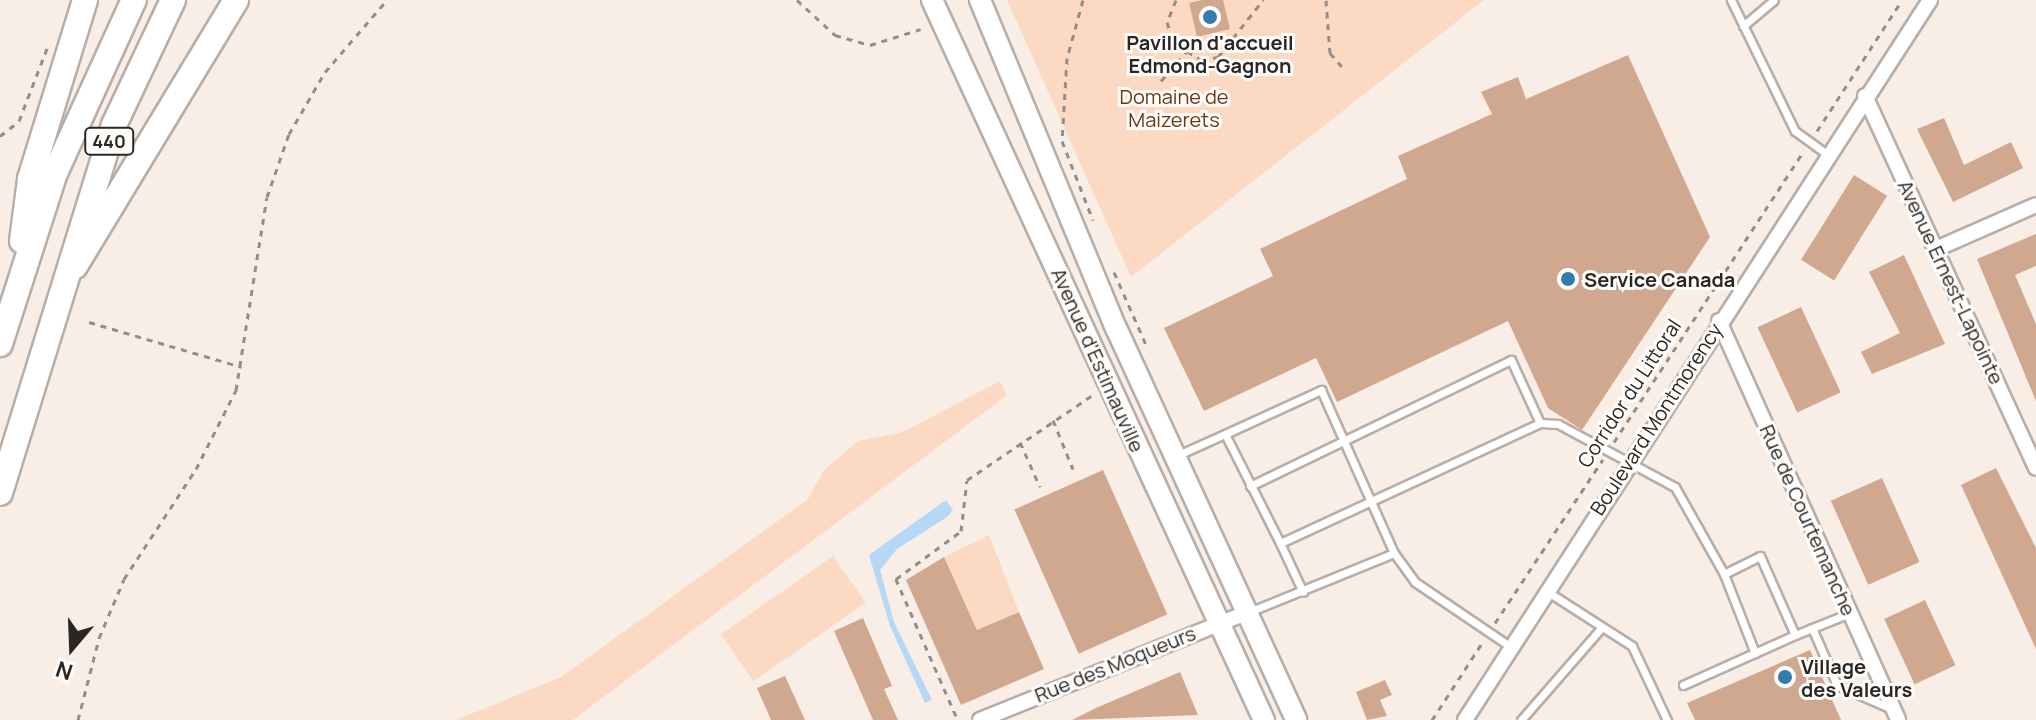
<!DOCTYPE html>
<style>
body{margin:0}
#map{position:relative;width:2036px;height:720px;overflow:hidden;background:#f9eee6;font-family:Manrope,sans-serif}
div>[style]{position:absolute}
.green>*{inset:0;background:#fbd9c3;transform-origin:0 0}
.water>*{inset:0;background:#b4d8f6}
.building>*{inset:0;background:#cfa88f;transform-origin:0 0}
.path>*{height:3px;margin-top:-1.5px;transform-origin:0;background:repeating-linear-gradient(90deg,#958d87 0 6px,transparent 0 12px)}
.roads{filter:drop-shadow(2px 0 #b9aea7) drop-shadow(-2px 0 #b9aea7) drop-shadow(0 2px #b9aea7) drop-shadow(0 -2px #b9aea7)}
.lane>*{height:7px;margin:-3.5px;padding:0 3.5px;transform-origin:3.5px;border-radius:3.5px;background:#fff}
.street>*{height:14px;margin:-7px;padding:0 7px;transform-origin:7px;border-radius:7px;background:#fff}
.secondary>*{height:20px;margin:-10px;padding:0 10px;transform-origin:10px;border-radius:10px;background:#fff}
.highway>*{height:24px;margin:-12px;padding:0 12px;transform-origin:12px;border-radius:12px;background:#fff}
.dots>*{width:22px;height:22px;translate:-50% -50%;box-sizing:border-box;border:4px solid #fffdfb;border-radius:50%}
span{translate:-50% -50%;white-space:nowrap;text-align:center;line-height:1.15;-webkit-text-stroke:6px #fffdfb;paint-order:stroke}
.shield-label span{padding:2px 6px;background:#fffdfb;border:2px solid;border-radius:6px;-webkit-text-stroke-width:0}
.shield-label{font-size:18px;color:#2a2623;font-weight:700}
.poi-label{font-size:20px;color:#2a2623;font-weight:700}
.left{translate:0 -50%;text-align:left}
.park-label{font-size:20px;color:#6a3810}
.street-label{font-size:20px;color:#2a2623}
.north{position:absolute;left:32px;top:608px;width:80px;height:80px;-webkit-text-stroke:6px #fffdfb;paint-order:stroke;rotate:199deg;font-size:22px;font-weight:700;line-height:32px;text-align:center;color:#2a2623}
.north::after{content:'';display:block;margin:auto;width:28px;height:36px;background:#2a2623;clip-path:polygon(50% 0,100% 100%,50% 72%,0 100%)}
</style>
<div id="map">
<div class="green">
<div style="clip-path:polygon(1007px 0,1484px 0,1131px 277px)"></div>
<div style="clip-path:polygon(1000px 381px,1007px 395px,573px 720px,456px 720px,561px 677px,808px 499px,824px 470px,858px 441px,903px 432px)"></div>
<div style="clip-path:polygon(989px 535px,1019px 612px,992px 624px,986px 649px,944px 557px)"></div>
<div style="left:833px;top:556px;width:57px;height:137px;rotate:55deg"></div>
</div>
<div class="water">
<div style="clip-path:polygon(946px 500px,953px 510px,947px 517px,897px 549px,880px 570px,894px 622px,932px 700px,925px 703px,890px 626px,869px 555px)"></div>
</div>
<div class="building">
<div style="clip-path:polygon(1202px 0,1223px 0,1230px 29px,1197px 37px,1189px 3px)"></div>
<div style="clip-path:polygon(1628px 55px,1710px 237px,1582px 430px,1548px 408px,1508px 321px,1337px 402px,1316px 358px,1204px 411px,1164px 328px,1273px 276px,1260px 249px,1407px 179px,1398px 156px,1492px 114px,1481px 92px,1518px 77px,1526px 99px)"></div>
<div style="clip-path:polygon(1944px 118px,1964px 165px,2011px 142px,2023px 168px,1953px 202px,1917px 129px)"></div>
<div style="left:1854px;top:175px;width:39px;height:100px;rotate:32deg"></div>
<div style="clip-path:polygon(2036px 234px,2036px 266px,2015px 275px,2036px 324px,2036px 401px,1977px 259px)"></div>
<div style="clip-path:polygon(1904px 255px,1945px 344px,1872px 374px,1861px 352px,1900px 333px,1869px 272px)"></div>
<div style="left:1801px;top:307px;width:94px;height:48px;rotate:65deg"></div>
<div style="clip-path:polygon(1996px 468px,2036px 548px,2036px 649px,1961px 485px)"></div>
<div style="left:1103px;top:470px;width:158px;height:97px;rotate:66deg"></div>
<div style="left:1882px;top:478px;width:92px;height:56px;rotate:66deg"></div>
<div style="clip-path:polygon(944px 557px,977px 630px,1019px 612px,1044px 669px,961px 705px,906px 580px)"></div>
<div style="left:1925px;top:600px;width:72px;height:45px;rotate:65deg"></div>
<div style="clip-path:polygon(863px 618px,892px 686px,884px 689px,898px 720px,873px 720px,834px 631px)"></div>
<div style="clip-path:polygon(1810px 650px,1841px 720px,1695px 720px,1687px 703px)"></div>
<div style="clip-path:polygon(1180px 672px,1198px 715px,1072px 720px,1096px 708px)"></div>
<div style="clip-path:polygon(785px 676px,805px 720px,771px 720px,757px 688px)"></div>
<div style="clip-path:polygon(1385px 680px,1392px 695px,1380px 700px,1387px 716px,1367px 720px,1356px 692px)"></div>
</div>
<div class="path">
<div style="left:797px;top:0;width:52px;rotate:42.6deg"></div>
<div style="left:835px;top:35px;width:36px;rotate:16deg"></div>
<div style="left:870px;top:45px;width:53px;rotate:-17.4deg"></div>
<div style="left:1083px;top:0;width:60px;rotate:105.4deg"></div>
<div style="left:1067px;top:58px;width:83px;rotate:93.4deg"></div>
<div style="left:1062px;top:141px;width:85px;rotate:68.6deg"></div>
<div style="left:1176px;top:0;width:24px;rotate:112deg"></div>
<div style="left:1167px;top:22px;width:20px;rotate:72deg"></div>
<div style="left:1173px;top:41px;width:17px;rotate:36deg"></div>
<div style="left:1326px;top:0;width:53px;rotate:85.7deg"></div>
<div style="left:1330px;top:53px;width:20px;rotate:49deg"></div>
<div style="left:1161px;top:81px;width:40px;rotate:-49deg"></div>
<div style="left:1187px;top:51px;width:17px;rotate:33deg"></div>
<div style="left:1201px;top:60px;width:17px;rotate:-10deg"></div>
<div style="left:1218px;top:57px;width:73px;rotate:-51.7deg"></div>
<div style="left:1817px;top:131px;width:156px;rotate:-57deg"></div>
<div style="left:0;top:136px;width:24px;rotate:-38deg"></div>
<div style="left:19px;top:121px;width:80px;rotate:-68.9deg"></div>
<div style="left:1114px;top:272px;width:84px;rotate:66.2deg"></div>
<div style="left:89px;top:322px;width:159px;rotate:16.4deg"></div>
<div style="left:1053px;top:420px;width:53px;rotate:67.8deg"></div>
<div style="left:1020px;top:442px;width:49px;rotate:66deg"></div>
<div style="left:1614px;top:442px;width:348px;rotate:-56.9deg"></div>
<div style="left:1495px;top:623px;width:196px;rotate:-56.6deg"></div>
<div style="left:956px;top:716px;width:150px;rotate:-113.7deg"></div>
<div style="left:896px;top:579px;width:81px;rotate:-36.4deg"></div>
<div style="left:961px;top:531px;width:51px;rotate:-83.3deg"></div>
<div style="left:967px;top:480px;width:153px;rotate:-34.1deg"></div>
<div style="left:78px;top:720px;width:85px;rotate:-75.6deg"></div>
<div style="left:99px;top:638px;width:64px;rotate:-67deg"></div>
<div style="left:124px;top:579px;width:131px;rotate:-56.8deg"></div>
<div style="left:196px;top:469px;width:89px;rotate:-63.1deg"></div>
<div style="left:236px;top:390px;width:195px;rotate:-80.9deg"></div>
<div style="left:267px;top:197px;width:67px;rotate:-70.8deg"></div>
<div style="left:289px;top:134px;width:72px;rotate:-59.9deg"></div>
<div style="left:325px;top:72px;width:95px;rotate:-49.3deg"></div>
<div style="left:1432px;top:720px;width:92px;rotate:-57deg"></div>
</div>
<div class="roads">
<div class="lane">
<div style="left:1731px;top:0;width:146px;rotate:64deg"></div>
<div style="left:1795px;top:131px;width:39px;rotate:36deg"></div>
<div style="left:1743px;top:26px;width:40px;rotate:-40deg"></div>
<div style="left:1540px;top:423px;width:18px;rotate:3deg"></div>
<div style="left:1558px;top:424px;width:133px;rotate:28.3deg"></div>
<div style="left:1675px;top:487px;width:100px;rotate:60.6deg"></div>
<div style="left:1724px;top:574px;width:40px;rotate:-26.6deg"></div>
<div style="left:1760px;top:556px;width:86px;rotate:66.1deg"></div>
<div style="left:1795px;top:635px;width:59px;rotate:-21.8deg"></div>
<div style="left:1225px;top:434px;width:106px;rotate:-24.6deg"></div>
<div style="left:1321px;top:390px;width:179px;rotate:65.9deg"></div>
<div style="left:1394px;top:553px;width:154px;rotate:157.9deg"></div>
<div style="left:1178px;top:455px;width:51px;rotate:-24.1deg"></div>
<div style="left:1225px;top:434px;width:122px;rotate:63.2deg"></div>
<div style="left:1250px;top:486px;width:290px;rotate:-25.8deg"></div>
<div style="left:1511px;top:360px;width:69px;rotate:65.3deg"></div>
<div style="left:1540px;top:423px;width:286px;rotate:155.2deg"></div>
<div style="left:1280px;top:543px;width:54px;rotate:64.9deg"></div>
<div style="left:1394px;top:553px;width:36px;rotate:54deg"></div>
<div style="left:1415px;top:582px;width:116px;rotate:34.1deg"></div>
<div style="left:1724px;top:574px;width:85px;rotate:68.6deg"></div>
<div style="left:1548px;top:592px;width:100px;rotate:32.7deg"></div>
<div style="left:1632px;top:646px;width:82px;rotate:64.7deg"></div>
<div style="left:1812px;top:628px;width:62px;rotate:66.3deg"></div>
<div style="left:1837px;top:685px;width:60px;rotate:23.6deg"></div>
<div style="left:1683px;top:685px;width:123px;rotate:-24.1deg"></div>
<div style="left:1521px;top:720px;width:123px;rotate:-48.9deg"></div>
</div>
<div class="street">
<div style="left:1865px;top:96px;width:409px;rotate:65.3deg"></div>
<div style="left:1936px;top:249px;width:109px;rotate:-23.7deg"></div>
<div style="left:1719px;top:321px;width:437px;rotate:65.8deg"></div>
<div style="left:980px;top:720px;width:292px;rotate:-21.9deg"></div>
<div style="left:1465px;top:720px;width:857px;rotate:-57.14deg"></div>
</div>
<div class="secondary">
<div style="left:932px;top:0;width:793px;rotate:65.25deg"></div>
<div style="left:980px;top:0;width:357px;rotate:67.5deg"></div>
<div style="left:1117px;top:330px;width:429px;rotate:65.3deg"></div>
</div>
<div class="highway">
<div style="left:22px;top:241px;width:63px;rotate:-82.6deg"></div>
<div style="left:30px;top:179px;width:187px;rotate:-72.9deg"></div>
<div style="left:75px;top:266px;width:311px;rotate:-58.8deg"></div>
<div style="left:0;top:344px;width:180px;rotate:-72.2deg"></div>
<div style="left:55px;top:173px;width:190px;rotate:-65.5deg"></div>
<div style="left:0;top:493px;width:385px;rotate:-72.8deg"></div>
<div style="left:114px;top:125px;width:138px;rotate:-64.7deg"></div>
</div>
</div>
<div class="dots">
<div style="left:1210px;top:17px;background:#327baf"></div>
<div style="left:1568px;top:279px;background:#327baf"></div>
<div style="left:1785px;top:677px;background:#327baf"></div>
</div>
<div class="shield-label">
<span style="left:109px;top:141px">440</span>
</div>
<div class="poi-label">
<span style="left:1210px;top:54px">Pavillon d'accueil<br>Edmond-Gagnon</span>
<span class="left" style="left:1584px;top:279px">Service Canada</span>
<span class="left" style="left:1801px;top:678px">Village<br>des Valeurs</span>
</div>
<div class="park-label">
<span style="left:1174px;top:108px">Domaine de<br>Maizerets</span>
</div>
<div class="street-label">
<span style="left:1951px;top:282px;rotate:65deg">Avenue Ernest-Lapointe</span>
<span style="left:1098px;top:360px;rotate:66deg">Avenue d'Estimauville</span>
<span style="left:1629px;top:393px;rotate:-57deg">Corridor du Littoral</span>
<span style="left:1656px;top:419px;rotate:-57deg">Boulevard Montmorency</span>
<span style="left:1808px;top:520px;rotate:66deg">Rue de Courtemanche</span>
<span style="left:1115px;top:664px;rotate:-22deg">Rue des Moqueurs</span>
</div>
<div class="north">N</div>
</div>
